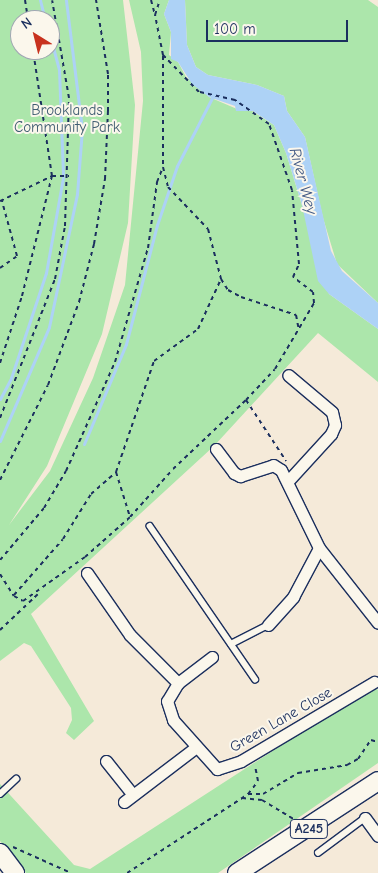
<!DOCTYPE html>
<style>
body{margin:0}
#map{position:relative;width:378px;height:873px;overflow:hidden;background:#f5ead9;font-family:"Comic Neue",sans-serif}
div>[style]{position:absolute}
.green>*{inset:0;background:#ace6ab}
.water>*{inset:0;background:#add2f6}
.stream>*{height:3px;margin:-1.5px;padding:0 1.5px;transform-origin:1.5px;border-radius:1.5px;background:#add2f6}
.path>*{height:2px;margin-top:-1px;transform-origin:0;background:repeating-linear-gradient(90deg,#1b2f5e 0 4px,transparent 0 8px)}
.roads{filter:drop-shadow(1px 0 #1b2f5e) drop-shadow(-1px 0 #1b2f5e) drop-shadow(0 1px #1b2f5e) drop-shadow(0 -1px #1b2f5e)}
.lane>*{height:5.5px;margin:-2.75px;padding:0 2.75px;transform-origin:2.75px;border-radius:2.75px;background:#fbf7ec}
.street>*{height:11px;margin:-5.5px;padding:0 5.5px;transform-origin:5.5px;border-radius:5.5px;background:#fbf7ec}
.primary>*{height:18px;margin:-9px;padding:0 9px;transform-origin:9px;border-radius:9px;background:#fbf7ec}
span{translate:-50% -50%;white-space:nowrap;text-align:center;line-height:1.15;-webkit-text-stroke:4px #fbf7ec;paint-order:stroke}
.shield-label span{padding:1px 4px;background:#fbf7ec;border:1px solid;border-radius:4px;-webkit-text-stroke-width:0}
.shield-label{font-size:14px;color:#1b2f5e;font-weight:700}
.park-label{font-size:15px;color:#3f5d71}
.street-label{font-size:15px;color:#1b2f5e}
.water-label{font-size:16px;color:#405884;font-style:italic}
.north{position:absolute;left:10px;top:10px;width:50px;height:50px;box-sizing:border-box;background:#fbf7ec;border:1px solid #a1a7b3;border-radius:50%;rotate:324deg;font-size:14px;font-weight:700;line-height:20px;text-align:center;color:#1b2f5e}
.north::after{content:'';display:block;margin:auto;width:18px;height:22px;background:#c8321e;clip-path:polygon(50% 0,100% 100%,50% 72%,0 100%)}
.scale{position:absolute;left:206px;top:20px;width:142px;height:22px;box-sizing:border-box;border:2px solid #1b2f5e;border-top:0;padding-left:6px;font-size:15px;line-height:18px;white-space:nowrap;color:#1b2f5e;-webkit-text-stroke:4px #fbf7ec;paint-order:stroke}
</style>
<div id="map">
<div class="green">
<div style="clip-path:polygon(evenodd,0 0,123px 0,135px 105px,128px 223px,102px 334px,47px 466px,9px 525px,50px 471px,93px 378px,125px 285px,143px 101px,141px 52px,129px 0,169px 0,164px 14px,171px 32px,169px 55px,178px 62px,186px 77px,209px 97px,237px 109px,252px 111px,274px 125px,286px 153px,329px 294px,378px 329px,378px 382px,318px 333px,214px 446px,31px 614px,94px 721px,74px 740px,66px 733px,72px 720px,71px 708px,31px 646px,24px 643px,0 661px,0 0,20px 20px,50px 20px,50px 50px,20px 50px,20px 20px)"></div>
<div style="clip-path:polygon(185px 0,368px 0,378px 7px,378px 303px,337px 264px,323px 218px,305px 137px,287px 111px,284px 96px,257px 85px,208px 75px,196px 67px,187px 45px)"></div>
<div style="clip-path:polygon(373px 686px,378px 690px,378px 763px,218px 873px,26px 873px,0 841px,0 784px,74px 865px,90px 869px)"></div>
</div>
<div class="water">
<div style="clip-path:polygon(169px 0,185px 0,187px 45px,196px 67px,208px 75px,257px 85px,284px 96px,287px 111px,305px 137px,331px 251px,342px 271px,378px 303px,378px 329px,329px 294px,318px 281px,302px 205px,286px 153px,274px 125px,253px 111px,236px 111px,235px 106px,209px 97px,192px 84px,178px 62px,171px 59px,171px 32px,164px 14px)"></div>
</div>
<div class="stream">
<div style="left:40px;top:0;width:21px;rotate:76deg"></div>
<div style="left:50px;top:36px;width:35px;rotate:75deg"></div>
<div style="left:59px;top:70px;width:105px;rotate:87.8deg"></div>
<div style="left:0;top:399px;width:24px;rotate:-62deg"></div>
<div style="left:11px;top:378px;width:111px;rotate:-71.6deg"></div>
<div style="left:46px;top:273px;width:97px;rotate:-79.9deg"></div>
<div style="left:0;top:441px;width:124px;rotate:-66.7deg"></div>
<div style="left:49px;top:327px;width:136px;rotate:-78.1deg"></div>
<div style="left:77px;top:194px;width:65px;rotate:-85.6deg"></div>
<div style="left:82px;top:129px;width:130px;rotate:-97.1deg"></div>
<div style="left:84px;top:444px;width:108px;rotate:-67.2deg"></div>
<div style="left:126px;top:344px;width:123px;rotate:-75.4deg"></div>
<div style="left:157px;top:225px;width:62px;rotate:-71.3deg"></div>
<div style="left:177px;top:166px;width:81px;rotate:-62.8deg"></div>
</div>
<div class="path">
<div style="left:25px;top:0;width:20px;rotate:81deg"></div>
<div style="left:151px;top:0;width:16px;rotate:75deg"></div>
<div style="left:163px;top:56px;width:111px;rotate:90deg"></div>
<div style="left:163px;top:167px;width:21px;rotate:76deg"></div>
<div style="left:168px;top:187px;width:58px;rotate:46.4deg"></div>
<div style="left:208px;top:229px;width:52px;rotate:75.4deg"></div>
<div style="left:221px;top:279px;width:13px;rotate:58deg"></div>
<div style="left:228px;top:290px;width:15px;rotate:28deg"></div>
<div style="left:241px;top:297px;width:58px;rotate:18.1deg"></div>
<div style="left:296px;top:315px;width:15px;rotate:79deg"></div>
<div style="left:0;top:201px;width:58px;rotate:-25.7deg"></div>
<div style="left:52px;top:176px;width:17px"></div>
<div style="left:0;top:268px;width:21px;rotate:-35deg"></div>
<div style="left:17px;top:256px;width:57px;rotate:-105.3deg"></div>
<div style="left:0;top:363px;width:71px;rotate:-71.8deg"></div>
<div style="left:22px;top:296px;width:124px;rotate:-76deg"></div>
<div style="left:52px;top:176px;width:127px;rotate:-98.6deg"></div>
<div style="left:246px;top:400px;width:73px;rotate:56.7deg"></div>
<div style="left:0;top:418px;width:149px;rotate:-68.4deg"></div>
<div style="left:55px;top:279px;width:54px;rotate:-79.3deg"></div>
<div style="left:65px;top:226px;width:128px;rotate:-88.2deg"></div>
<div style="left:69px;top:98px;width:99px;rotate:-99.8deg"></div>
<div style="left:116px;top:472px;width:47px;rotate:72.7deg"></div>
<div style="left:0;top:480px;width:106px;rotate:-63.2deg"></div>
<div style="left:48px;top:385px;width:89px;rotate:-69.5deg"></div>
<div style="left:79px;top:302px;width:60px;rotate:-75.5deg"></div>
<div style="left:94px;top:244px;width:66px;rotate:-80.4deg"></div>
<div style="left:105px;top:179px;width:68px;rotate:-87.5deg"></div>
<div style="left:108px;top:111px;width:37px;rotate:-90deg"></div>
<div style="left:108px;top:74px;width:75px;rotate:-99.2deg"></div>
<div style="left:0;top:560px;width:68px;rotate:-49.8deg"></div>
<div style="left:44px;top:508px;width:43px;rotate:-59.3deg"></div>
<div style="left:66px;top:471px;width:120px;rotate:-65.8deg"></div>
<div style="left:115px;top:362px;width:119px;rotate:-73.9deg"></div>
<div style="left:148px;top:248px;width:67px;rotate:-82.2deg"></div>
<div style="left:157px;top:182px;width:16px;rotate:-68deg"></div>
<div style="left:0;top:574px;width:26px;rotate:58deg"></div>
<div style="left:14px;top:596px;width:10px;rotate:29deg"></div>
<div style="left:23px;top:601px;width:76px;rotate:-35.4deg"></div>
<div style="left:85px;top:557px;width:60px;rotate:-41.6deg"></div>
<div style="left:130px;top:517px;width:64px;rotate:-48.1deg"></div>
<div style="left:173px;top:469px;width:100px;rotate:-43.4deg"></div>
<div style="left:246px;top:400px;width:42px;rotate:-46.9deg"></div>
<div style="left:275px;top:369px;width:77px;rotate:-59.4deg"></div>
<div style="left:314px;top:303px;width:11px;rotate:-95deg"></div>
<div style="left:313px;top:292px;width:25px;rotate:-143deg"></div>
<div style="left:293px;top:277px;width:14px;rotate:-65deg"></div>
<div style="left:299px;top:264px;width:74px;rotate:-95.4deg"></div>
<div style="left:292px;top:190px;width:70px;rotate:-109.2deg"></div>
<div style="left:269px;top:124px;width:42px;rotate:-144.8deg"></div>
<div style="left:235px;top:100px;width:37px;rotate:-167deg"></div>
<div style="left:199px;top:92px;width:52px;rotate:-134.2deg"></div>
<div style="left:163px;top:55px;width:41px;rotate:-101.3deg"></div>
<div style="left:155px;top:15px;width:16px;rotate:-72deg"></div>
<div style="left:14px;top:595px;width:74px;rotate:-48.8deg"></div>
<div style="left:63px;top:539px;width:53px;rotate:-58.1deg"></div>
<div style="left:91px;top:494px;width:33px;rotate:-41deg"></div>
<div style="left:116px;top:472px;width:117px;rotate:-71.1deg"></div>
<div style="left:154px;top:361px;width:54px;rotate:-36deg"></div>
<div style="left:198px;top:329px;width:55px;rotate:-65.3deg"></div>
<div style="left:0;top:630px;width:52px;rotate:-43.5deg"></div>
<div style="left:248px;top:794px;width:15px"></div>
<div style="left:263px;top:794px;width:41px;rotate:-31deg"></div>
<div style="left:298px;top:773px;width:50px;rotate:-9.3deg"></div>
<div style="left:347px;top:765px;width:13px;rotate:-29deg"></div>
<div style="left:358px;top:759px;width:23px;rotate:-56deg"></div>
<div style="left:371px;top:740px;width:7px;rotate:16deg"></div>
<div style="left:242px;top:798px;width:20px;rotate:6deg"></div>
<div style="left:262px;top:800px;width:37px;rotate:31deg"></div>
<div style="left:13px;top:847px;width:64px;rotate:24.1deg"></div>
<div style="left:127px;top:873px;width:145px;rotate:-33.1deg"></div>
<div style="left:248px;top:794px;width:16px;rotate:-52deg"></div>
<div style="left:258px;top:781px;width:16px;rotate:-101deg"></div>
</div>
<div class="roads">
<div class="lane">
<div style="left:150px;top:526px;width:186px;rotate:55.5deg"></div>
<div style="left:231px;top:644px;width:42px;rotate:-27.2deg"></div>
<div style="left:0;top:794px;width:22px;rotate:-43deg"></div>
<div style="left:318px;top:853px;width:59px;rotate:-36.7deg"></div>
</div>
<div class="street">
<div style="left:216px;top:449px;width:30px;rotate:53deg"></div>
<div style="left:234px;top:473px;width:7px;rotate:27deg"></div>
<div style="left:240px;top:476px;width:35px;rotate:-18deg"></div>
<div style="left:273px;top:465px;width:9px;rotate:32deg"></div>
<div style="left:281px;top:470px;width:87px;rotate:64deg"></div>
<div style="left:319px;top:548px;width:95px;rotate:51.8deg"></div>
<div style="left:288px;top:481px;width:64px;rotate:-47.5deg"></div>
<div style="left:331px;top:434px;width:10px;rotate:-66deg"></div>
<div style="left:335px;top:425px;width:13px;rotate:-103deg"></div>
<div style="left:332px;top:412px;width:57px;rotate:-139.9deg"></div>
<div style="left:87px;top:573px;width:75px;rotate:55.3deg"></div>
<div style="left:130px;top:635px;width:68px;rotate:45deg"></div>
<div style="left:268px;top:625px;width:38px;rotate:-48deg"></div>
<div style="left:293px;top:597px;width:55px;rotate:-62deg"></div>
<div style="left:212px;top:657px;width:43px;rotate:142.6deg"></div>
<div style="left:178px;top:683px;width:21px;rotate:121deg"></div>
<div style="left:167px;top:701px;width:20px;rotate:72deg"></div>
<div style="left:173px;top:720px;width:66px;rotate:48.1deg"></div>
<div style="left:217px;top:769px;width:25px;rotate:-18deg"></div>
<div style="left:241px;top:761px;width:155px;rotate:-30.7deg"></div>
<div style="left:106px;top:761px;width:43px;rotate:51.5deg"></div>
<div style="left:124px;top:802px;width:89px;rotate:-37.3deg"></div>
<div style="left:365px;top:818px;width:22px;rotate:54deg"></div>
</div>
<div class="primary">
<div style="left:0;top:853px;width:25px;rotate:53deg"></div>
<div style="left:237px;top:873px;width:168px;rotate:-33.1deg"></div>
</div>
</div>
<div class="shield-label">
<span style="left:309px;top:829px">A245</span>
</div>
<div class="park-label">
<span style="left:67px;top:119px">Brooklands<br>Community Park</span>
</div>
<div class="street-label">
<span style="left:281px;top:720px;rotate:-30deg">Green Lane Close</span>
</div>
<div class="water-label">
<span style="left:303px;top:181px;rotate:75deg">River Wey</span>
</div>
<div class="north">N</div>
<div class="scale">100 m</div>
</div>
